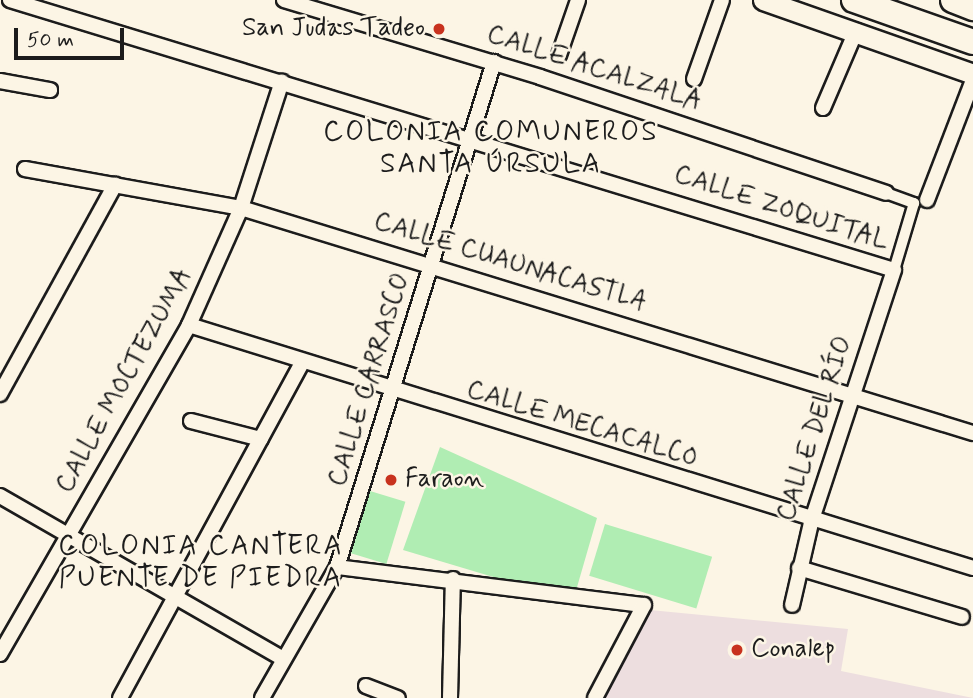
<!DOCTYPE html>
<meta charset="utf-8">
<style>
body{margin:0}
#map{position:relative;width:973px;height:698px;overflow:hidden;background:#fcf5e5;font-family:Mynerve,sans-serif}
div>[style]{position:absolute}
.built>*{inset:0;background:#eddedf}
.green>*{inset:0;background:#b0edb3;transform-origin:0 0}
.roads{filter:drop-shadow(2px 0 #1c1c1c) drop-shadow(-2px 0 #1c1c1c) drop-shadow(0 2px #1c1c1c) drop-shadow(0 -2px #1c1c1c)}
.pedestrian>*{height:10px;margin:-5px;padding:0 5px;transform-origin:5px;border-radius:5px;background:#fcf5e5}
.minor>*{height:14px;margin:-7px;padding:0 7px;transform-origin:7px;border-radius:7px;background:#fcf5e5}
.secondary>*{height:19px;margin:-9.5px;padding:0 9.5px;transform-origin:9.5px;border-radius:9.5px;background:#fcf5e5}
.motorway>*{height:24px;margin:-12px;padding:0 12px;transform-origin:12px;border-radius:12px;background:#fcf5e5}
.dots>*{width:19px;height:19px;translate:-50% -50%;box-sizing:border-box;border:4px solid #fcf5e5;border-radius:50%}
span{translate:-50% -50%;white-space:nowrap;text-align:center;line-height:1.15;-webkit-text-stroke:5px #fcf5e5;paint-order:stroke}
.poi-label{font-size:26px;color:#1c1c1c}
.right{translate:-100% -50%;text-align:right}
.left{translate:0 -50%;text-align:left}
.street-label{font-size:26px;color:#1c1c1c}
.neighbourhood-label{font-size:28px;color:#1c1c1c;letter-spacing:2px}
.scale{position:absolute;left:14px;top:28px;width:110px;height:32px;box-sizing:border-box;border:4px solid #1c1c1c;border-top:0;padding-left:9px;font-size:21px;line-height:24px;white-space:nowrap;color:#1c1c1c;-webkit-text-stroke:5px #fcf5e5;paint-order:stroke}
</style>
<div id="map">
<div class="built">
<div style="clip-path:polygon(650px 610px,848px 629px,841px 671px,973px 698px,604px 698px)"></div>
</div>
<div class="green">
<div style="clip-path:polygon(440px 447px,597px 518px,573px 601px,403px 550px)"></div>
<div style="left:370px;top:491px;width:37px;height:65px;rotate:17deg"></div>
<div style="left:605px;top:524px;width:112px;height:54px;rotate:17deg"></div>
</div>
<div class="roads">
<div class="pedestrian">
<div style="left:886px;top:193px;width:30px;rotate:20deg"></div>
<div style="left:914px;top:203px;width:70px;rotate:106.6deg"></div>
</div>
<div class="minor">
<div style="left:10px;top:0;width:924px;rotate:16.98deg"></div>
<div style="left:894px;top:270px;width:266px;rotate:108.2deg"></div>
<div style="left:811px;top:523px;width:84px;rotate:103deg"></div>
<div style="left:284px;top:0;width:267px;rotate:16.7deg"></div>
<div style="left:540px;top:77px;width:365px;rotate:18.5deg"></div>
<div style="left:559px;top:55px;width:58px;rotate:-70.9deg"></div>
<div style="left:694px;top:79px;width:84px;rotate:-70.5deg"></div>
<div style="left:0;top:81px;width:51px;rotate:10.2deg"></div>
<div style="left:823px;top:108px;width:84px;rotate:-66.8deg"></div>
<div style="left:25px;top:169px;width:219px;rotate:10.2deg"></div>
<div style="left:241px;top:208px;width:766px;rotate:17.09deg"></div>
<div style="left:927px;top:200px;width:129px;rotate:-69deg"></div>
<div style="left:189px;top:325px;width:821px;rotate:17.22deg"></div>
<div style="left:0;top:394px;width:239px;rotate:-61.2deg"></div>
<div style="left:191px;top:421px;width:72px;rotate:14.4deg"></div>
<div style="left:0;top:496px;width:327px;rotate:29.9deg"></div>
<div style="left:337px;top:567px;width:309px;rotate:7.1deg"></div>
<div style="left:644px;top:605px;width:105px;rotate:117.8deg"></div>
<div style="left:799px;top:568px;width:170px;rotate:16.7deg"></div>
<div style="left:0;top:654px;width:379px;rotate:-60.1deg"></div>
<div style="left:189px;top:325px;width:128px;rotate:-66deg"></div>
<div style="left:241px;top:208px;width:133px;rotate:-72.1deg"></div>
<div style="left:366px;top:686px;width:34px;rotate:21deg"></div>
<div style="left:120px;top:698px;width:381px;rotate:-61.5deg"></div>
<div style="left:262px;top:698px;width:151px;rotate:-60.2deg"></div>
<div style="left:337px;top:567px;width:529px;rotate:-72.73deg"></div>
<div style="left:450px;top:698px;width:119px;rotate:-88.6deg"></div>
</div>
<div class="secondary">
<div style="left:763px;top:0;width:223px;rotate:19.4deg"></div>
</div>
<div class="motorway">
<div style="left:854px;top:0;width:126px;rotate:19.4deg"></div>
<div style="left:953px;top:0;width:22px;rotate:22deg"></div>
</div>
</div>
<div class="dots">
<div style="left:439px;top:29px;background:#c8321e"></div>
<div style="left:391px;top:480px;background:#c8321e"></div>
<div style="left:737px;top:650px;background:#c8321e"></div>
</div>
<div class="poi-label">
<span class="right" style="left:425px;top:29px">San Judas Tadeo</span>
<span class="left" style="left:405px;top:480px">Faraon</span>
<span class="left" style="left:751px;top:650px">Conalep</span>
</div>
<div class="street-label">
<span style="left:594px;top:69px;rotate:18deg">CALLE ACALZALA</span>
<span style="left:781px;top:209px;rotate:18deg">CALLE ZOQUITAL</span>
<span style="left:510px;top:263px;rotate:17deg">CALLE CUAUNACASTLA</span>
<span style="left:370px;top:380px;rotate:-73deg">CALLE CARRASCO</span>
<span style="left:125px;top:381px;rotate:-61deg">CALLE MOCTEZUMA</span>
<span style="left:582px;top:425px;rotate:17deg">CALLE MECACALCO</span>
<span style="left:816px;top:429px;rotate:-72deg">CALLE DEL RÍO</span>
</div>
<div class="neighbourhood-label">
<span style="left:491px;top:149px">COLONIA COMUNEROS<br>SANTA ÚRSULA</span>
<span style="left:201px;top:563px">COLONIA CANTERA<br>PUENTE DE PIEDRA</span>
</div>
<div class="scale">50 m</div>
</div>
